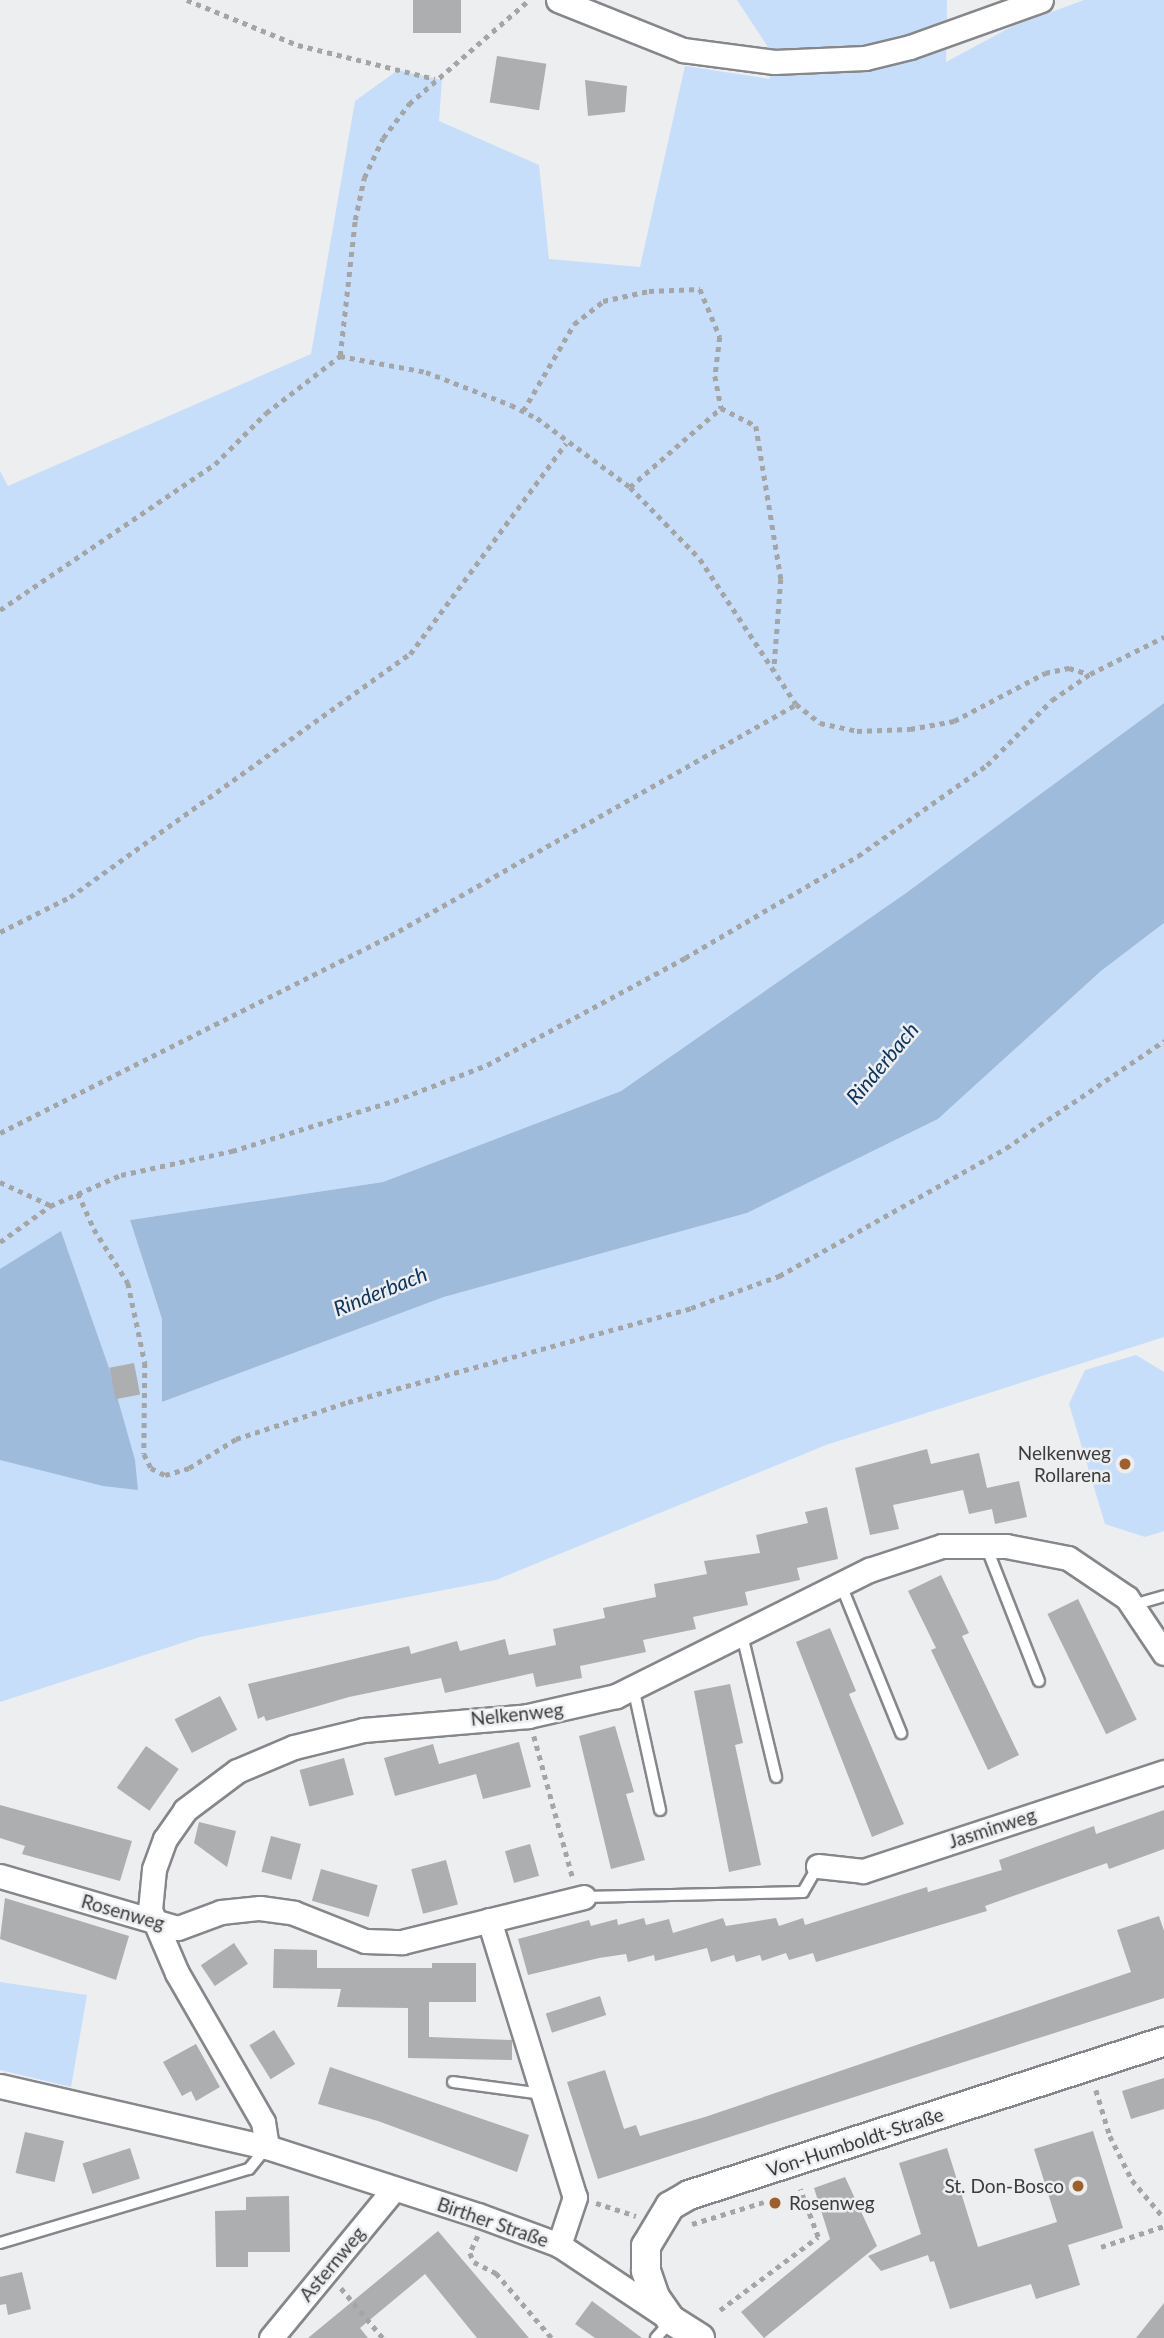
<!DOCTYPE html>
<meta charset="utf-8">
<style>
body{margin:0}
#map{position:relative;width:1164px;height:2338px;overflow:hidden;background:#eceef0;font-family:Lato,sans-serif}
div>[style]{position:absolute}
.green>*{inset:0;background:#c7defa}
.water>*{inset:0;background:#9fbbdc}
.building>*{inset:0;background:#acaeb0;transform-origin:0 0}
.path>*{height:4.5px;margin-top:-2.25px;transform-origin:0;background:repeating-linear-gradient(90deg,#a3a5a7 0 5px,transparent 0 10px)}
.roads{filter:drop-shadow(2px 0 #85878a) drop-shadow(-2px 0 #85878a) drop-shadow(0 2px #85878a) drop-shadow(0 -2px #85878a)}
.service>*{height:10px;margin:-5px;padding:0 5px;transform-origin:5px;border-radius:5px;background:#fff}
.minor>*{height:23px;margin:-11.5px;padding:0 11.5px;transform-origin:11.5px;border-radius:11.5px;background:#fff}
.tertiary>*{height:28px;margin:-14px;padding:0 14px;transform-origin:14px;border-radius:14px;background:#fff}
.dots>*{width:19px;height:19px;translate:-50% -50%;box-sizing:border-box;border:4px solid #eceef0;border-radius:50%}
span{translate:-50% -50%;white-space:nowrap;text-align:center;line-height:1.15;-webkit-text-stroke:5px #eceef0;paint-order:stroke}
.poi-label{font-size:19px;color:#3c3d3e}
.right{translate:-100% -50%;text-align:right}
.left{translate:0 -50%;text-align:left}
.street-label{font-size:19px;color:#3c3d3e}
.water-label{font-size:21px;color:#0e3560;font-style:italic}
</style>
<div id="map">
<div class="green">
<div style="clip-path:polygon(737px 0,947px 0,946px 62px,1013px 26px,1084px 0,1164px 0,1164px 703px,906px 893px,621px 1091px,383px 1182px,130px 1220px,162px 1319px,162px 1402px,444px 1297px,747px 1213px,938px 1119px,1101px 971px,1164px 923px,1164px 1337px,826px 1445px,496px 1580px,200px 1637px,0 1702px,0 471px,8px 486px,311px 354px,355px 101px,398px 70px,442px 80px,439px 121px,539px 165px,549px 259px,640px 267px,685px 66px,770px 79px,768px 47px)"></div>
<div style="clip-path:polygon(1136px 1355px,1164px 1372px,1164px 1531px,1145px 1537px,1105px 1524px,1069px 1404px,1085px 1370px)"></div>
<div style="clip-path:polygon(0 1982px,87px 1995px,71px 2087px,0 2070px)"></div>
</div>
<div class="water">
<div style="clip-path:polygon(1164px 703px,1164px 923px,1101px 971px,938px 1119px,747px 1213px,444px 1297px,162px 1402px,162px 1319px,130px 1220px,383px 1182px,621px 1091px,906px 893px)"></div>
<div style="clip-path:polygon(61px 1231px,109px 1368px,135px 1460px,138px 1490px,103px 1486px,0 1460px,0 1269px)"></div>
</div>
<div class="building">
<div style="left:413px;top:0;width:48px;height:33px"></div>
<div style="left:497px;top:56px;width:50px;height:47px;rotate:9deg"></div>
<div style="clip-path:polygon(585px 80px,627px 86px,625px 112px,588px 116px)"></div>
<div style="left:134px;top:1363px;width:32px;height:25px;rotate:79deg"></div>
<div style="clip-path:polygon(927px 1449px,931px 1464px,979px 1453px,987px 1488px,1019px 1481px,1027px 1517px,995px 1524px,992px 1509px,969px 1514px,963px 1490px,893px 1505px,899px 1529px,870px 1535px,855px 1468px)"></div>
<div style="clip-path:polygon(827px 1507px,838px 1559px,797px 1568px,800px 1580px,745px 1592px,748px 1605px,693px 1617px,696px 1629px,643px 1640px,646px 1652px,580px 1666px,582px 1678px,536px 1687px,533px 1673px,445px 1693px,441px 1678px,349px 1697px,266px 1721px,264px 1716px,258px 1719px,248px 1684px,409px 1646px,411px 1654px,457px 1641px,460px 1651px,505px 1639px,509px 1655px,556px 1645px,553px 1629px,605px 1618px,603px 1608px,656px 1597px,654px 1584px,707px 1574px,704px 1561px,760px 1553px,756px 1535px,808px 1523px,805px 1512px)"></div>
<div style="clip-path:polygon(941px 1575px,969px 1633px,962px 1636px,1019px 1755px,988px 1770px,931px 1650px,936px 1648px,908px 1591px)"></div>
<div style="left:1078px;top:1599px;width:134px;height:34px;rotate:64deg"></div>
<div style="clip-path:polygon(830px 1628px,856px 1691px,849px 1694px,904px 1824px,872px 1837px,796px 1642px)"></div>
<div style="clip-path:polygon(730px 1684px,743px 1743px,735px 1745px,761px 1865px,729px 1872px,694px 1691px)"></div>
<div style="left:220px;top:1696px;width:38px;height:51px;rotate:63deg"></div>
<div style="clip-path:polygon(615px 1726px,634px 1792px,626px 1794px,645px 1860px,611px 1869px,579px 1736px)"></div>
<div style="clip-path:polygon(519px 1742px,531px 1787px,483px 1799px,476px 1774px,395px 1796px,384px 1758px,433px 1744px,439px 1764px)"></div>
<div style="left:146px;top:1746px;width:40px;height:51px;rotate:35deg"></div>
<div style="left:344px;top:1758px;width:38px;height:46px;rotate:75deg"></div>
<div style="clip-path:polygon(0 1805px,132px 1841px,120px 1881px,22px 1854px,25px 1846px,0 1838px)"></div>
<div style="clip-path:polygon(1164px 1810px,1164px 1849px,1109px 1869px,1107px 1863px,985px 1906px,987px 1911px,816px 1962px,813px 1953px,789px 1960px,786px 1953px,762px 1961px,760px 1955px,736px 1962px,734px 1955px,711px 1962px,707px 1948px,655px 1961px,654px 1955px,628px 1962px,626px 1954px,599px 1958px,528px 1975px,518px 1939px,589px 1920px,591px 1926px,617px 1919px,618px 1925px,644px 1918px,646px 1925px,669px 1919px,673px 1933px,723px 1918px,726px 1926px,776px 1918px,779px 1926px,803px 1918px,805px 1925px,927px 1887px,928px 1892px,1002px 1870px,999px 1860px,1094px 1826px,1096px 1834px)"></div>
<div style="clip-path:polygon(199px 1822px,236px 1831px,227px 1867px,194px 1843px)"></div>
<div style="left:271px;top:1836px;width:31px;height:37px;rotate:15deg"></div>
<div style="left:530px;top:1844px;width:33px;height:26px;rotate:74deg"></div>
<div style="left:446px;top:1860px;width:46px;height:36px;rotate:75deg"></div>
<div style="left:321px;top:1869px;width:59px;height:33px;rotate:16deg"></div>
<div style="clip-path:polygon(5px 1898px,129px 1936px,116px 1980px,0 1939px)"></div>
<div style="clip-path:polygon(1159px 1916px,1164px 1931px,1164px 1998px,598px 2179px,567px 2082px,605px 2070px,624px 2129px,636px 2125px,640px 2136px,705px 2117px,1131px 1972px,1117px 1930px)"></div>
<div style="left:234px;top:1943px;width:25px;height:40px;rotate:56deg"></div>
<div style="clip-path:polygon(274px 1949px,317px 1950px,317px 1968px,432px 1968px,432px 1963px,476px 1963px,476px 2002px,429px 2002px,429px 2037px,512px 2040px,512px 2060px,408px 2058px,408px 2008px,337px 2007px,341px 1989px,273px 1988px)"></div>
<div style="left:600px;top:1996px;width:20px;height:57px;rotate:72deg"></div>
<div style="left:274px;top:2030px;width:40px;height:29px;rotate:58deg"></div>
<div style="clip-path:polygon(196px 2044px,220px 2087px,196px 2101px,191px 2091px,182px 2096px,163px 2062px)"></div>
<div style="clip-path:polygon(330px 2067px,529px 2135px,517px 2172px,378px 2121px,318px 2104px)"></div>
<div style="clip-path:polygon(1164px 2078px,1164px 2109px,1131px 2119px,1122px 2091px)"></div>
<div style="clip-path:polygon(1093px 2131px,1123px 2228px,1068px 2245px,1080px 2285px,1036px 2299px,1031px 2284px,950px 2309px,934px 2261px,930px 2262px,928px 2255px,881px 2271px,868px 2256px,921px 2234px,899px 2163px,947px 2148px,978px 2247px,1057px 2222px,1034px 2149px)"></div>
<div style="left:25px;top:2132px;width:40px;height:42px;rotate:13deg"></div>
<div style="left:130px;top:2148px;width:32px;height:50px;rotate:72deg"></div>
<div style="clip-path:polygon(845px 2177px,877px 2246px,764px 2338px,741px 2312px,830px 2239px,814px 2188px)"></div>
<div style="clip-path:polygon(289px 2196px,290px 2252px,248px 2252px,248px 2267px,216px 2267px,215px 2211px,246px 2210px,246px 2197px)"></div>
<div style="clip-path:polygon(438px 2231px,529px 2338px,477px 2338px,425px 2274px,360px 2328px,368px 2338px,308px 2338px)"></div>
<div style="clip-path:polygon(22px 2272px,31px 2309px,8px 2315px,6px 2304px,0 2305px,0 2277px)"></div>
<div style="clip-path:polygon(592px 2301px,642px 2338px,595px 2338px,575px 2324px)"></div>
<div style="clip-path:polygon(1164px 2303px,1164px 2338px,1136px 2338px)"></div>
</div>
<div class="path">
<div style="left:187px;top:0;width:120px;rotate:22.1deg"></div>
<div style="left:298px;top:45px;width:141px;rotate:13.9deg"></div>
<div style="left:340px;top:356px;width:87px;rotate:10.5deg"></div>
<div style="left:426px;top:372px;width:91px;rotate:21.2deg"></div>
<div style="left:511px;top:405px;width:29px;rotate:27deg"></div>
<div style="left:537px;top:418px;width:116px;rotate:36.6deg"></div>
<div style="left:630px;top:487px;width:100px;rotate:45.8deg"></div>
<div style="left:700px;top:559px;width:174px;rotate:56.5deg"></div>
<div style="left:796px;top:704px;width:31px;rotate:38deg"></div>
<div style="left:820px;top:723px;width:38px;rotate:12deg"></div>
<div style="left:857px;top:731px;width:53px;rotate:-2.2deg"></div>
<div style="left:910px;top:729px;width:45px;rotate:-10.3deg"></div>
<div style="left:954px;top:721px;width:103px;rotate:-27.8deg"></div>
<div style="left:1045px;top:673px;width:25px;rotate:-12deg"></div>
<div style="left:1069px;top:668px;width:21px;rotate:17deg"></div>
<div style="left:523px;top:411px;width:101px;rotate:-59.6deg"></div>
<div style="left:574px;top:324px;width:37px;rotate:-38deg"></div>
<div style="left:603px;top:301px;width:47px;rotate:-12.3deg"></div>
<div style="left:649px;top:291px;width:51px;rotate:-2.2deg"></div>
<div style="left:700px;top:289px;width:52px;rotate:67.4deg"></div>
<div style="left:720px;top:337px;width:39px;rotate:97deg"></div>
<div style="left:715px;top:376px;width:33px;rotate:79deg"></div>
<div style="left:721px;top:408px;width:39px;rotate:27deg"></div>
<div style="left:756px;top:426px;width:155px;rotate:80.7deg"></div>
<div style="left:781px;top:579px;width:92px;rotate:94.4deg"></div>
<div style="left:630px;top:487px;width:121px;rotate:-41deg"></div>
<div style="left:0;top:610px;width:260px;rotate:-34.2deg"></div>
<div style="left:215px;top:464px;width:72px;rotate:-45deg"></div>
<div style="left:266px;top:413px;width:93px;rotate:-37.6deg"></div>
<div style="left:340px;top:356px;width:137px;rotate:-83.7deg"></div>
<div style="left:355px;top:220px;width:43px;rotate:-77.9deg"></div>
<div style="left:364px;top:178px;width:44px;rotate:-64.6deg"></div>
<div style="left:383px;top:138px;width:43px;rotate:-52.6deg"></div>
<div style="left:409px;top:104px;width:159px;rotate:-40.9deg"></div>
<div style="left:0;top:932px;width:78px;rotate:-26.6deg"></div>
<div style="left:70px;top:897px;width:418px;rotate:-35.6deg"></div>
<div style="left:410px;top:654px;width:262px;rotate:-53.5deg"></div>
<div style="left:0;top:1133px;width:437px;rotate:-26.8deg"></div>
<div style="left:390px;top:936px;width:468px;rotate:-29.7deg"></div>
<div style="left:0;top:1182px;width:55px;rotate:24.7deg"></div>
<div style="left:78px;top:1193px;width:39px;rotate:66deg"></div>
<div style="left:94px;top:1229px;width:64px;rotate:57.8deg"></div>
<div style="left:128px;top:1283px;width:82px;rotate:78deg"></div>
<div style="left:145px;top:1363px;width:91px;rotate:90.6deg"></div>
<div style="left:144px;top:1454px;width:16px;rotate:63deg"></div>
<div style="left:151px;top:1468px;width:16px;rotate:27deg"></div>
<div style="left:165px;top:1475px;width:25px;rotate:-16deg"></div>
<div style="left:189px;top:1468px;width:55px;rotate:-31.7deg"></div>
<div style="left:236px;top:1439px;width:118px;rotate:-18.3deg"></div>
<div style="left:348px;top:1402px;width:356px;rotate:-15.3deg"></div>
<div style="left:691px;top:1308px;width:94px;rotate:-20deg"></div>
<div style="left:779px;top:1276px;width:261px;rotate:-29.4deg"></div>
<div style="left:1006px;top:1148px;width:191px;rotate:-34.1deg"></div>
<div style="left:0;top:1242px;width:62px;rotate:-35.8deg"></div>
<div style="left:50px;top:1206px;width:77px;rotate:-23.6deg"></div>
<div style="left:121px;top:1175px;width:114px;rotate:-12.2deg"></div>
<div style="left:232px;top:1151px;width:170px;rotate:-17.2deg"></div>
<div style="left:394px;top:1101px;width:100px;rotate:-21.2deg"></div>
<div style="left:487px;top:1065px;width:225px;rotate:-28.4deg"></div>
<div style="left:685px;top:958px;width:201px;rotate:-30.5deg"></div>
<div style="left:858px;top:856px;width:158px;rotate:-35.2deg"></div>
<div style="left:987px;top:765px;width:92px;rotate:-45deg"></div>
<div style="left:1052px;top:700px;width:46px;rotate:-34.4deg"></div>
<div style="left:1090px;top:674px;width:83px;rotate:-26.6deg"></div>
<div style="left:534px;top:1736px;width:148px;rotate:74.7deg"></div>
<div style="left:1096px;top:2090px;width:48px;rotate:73.1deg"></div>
<div style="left:1110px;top:2136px;width:49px;rotate:63.4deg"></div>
<div style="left:1132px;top:2180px;width:50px;rotate:49.9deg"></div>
<div style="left:596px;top:2203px;width:42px;rotate:18deg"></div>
<div style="left:692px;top:2224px;width:86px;rotate:-17deg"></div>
<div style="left:478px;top:2236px;width:19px;rotate:115deg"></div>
<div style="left:470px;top:2253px;width:10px;rotate:66deg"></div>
<div style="left:474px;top:2262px;width:25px;rotate:27deg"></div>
<div style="left:496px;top:2273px;width:86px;rotate:49.3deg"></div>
<div style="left:1101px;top:2247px;width:66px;rotate:-18.4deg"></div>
<div style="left:341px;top:2288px;width:65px;rotate:50deg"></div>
<div style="left:720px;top:2310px;width:122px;rotate:-36.7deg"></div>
<div style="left:818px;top:2237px;width:51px;rotate:-110.6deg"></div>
</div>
<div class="roads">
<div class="service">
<div style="left:986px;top:1546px;width:145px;rotate:68.6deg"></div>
<div style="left:841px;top:1585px;width:160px;rotate:67.9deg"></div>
<div style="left:1133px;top:1605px;width:32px;rotate:-16deg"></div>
<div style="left:742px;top:1635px;width:146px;rotate:76.5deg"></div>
<div style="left:633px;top:1687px;width:126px;rotate:77.6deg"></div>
<div style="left:584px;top:1897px;width:219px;rotate:-1.3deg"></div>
<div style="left:803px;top:1892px;width:30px;rotate:-60deg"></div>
<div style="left:453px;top:2082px;width:91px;rotate:7.6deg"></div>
<div style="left:0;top:2243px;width:260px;rotate:-16.6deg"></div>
<div style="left:249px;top:2169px;width:27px;rotate:-51deg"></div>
<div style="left:656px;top:2338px;width:21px;rotate:-49deg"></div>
</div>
<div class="minor">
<div style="left:558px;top:0;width:135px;rotate:21.8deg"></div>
<div style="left:683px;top:50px;width:92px;rotate:7.5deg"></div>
<div style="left:774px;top:62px;width:91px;rotate:-2.5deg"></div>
<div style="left:865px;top:58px;width:46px;rotate:-13.7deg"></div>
<div style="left:910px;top:47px;width:139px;rotate:-19.7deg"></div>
<div style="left:818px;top:1866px;width:45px;rotate:6.3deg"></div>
<div style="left:863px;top:1871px;width:317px;rotate:-18.2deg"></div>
<div style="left:0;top:1876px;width:185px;rotate:16.3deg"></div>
<div style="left:178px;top:1928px;width:46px;rotate:-20.4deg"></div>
<div style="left:221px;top:1912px;width:39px;rotate:-6deg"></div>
<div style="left:260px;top:1908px;width:34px;rotate:8deg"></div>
<div style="left:294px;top:1913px;width:76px;rotate:21.5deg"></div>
<div style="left:365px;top:1941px;width:37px;rotate:2deg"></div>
<div style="left:402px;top:1942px;width:187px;rotate:-13.9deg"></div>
<div style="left:489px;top:1920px;width:290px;rotate:72.8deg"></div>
<div style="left:575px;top:2197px;width:51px;rotate:108.4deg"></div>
<div style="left:0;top:2086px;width:274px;rotate:12.9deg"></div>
<div style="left:267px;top:2147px;width:222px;rotate:17.9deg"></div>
<div style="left:478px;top:2215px;width:86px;rotate:20.3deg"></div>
<div style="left:559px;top:2245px;width:128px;rotate:33.6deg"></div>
<div style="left:267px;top:2147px;width:25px;rotate:-99deg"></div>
<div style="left:263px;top:2122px;width:172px;rotate:-120deg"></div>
<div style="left:177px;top:1973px;width:69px;rotate:-113.2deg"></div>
<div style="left:150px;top:1910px;width:41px;rotate:-84.4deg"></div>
<div style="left:154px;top:1869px;width:32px;rotate:-70deg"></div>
<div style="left:165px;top:1839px;width:35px;rotate:-55deg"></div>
<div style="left:185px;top:1810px;width:65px;rotate:-36.9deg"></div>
<div style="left:237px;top:1771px;width:62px;rotate:-22.8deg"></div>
<div style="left:294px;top:1747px;width:71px;rotate:-13.8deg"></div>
<div style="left:363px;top:1730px;width:166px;rotate:-4.8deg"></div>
<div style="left:528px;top:1716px;width:90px;rotate:-12.8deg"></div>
<div style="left:616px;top:1696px;width:283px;rotate:-26.5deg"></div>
<div style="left:869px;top:1570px;width:77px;rotate:-18.2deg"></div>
<div style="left:942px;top:1546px;width:64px"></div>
<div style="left:1006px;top:1546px;width:63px;rotate:11deg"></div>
<div style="left:1068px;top:1558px;width:71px;rotate:34.1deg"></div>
<div style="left:1127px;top:1598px;width:66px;rotate:56.1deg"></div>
<div style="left:271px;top:2338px;width:192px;rotate:-50.5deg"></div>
</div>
<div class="tertiary">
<div style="left:700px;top:2338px;width:34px;rotate:-148deg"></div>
<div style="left:671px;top:2320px;width:28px;rotate:-125deg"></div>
<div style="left:655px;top:2297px;width:28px;rotate:-109deg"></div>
<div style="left:646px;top:2271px;width:25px;rotate:-90deg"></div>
<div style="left:646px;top:2246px;width:47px;rotate:-59deg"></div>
<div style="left:670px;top:2206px;width:22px;rotate:-30deg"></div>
<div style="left:689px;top:2195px;width:499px;rotate:-17.9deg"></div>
</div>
</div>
<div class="dots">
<div style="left:1125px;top:1464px;background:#9f6027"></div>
<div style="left:1078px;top:2186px;background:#9f6027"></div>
<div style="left:775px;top:2203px;background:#9f6027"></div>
</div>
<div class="poi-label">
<span class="right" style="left:1111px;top:1464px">Nelkenweg<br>Rollarena</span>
<span class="right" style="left:1064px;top:2186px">St. Don-Bosco</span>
<span class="left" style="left:789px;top:2203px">Rosenweg</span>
</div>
<div class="street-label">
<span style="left:517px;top:1714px;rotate:-6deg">Nelkenweg</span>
<span style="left:992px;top:1828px;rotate:-18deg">Jasminweg</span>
<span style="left:123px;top:1912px;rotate:16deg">Rosenweg</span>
<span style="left:855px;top:2142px;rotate:-18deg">Von-Humboldt-Straße</span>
<span style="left:493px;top:2222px;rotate:19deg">Birther Straße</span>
<span style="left:332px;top:2264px;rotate:-50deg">Asternweg</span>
</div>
<div class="water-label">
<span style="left:882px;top:1063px;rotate:-50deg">Rinderbach</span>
<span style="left:380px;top:1291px;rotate:-22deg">Rinderbach</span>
</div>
</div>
